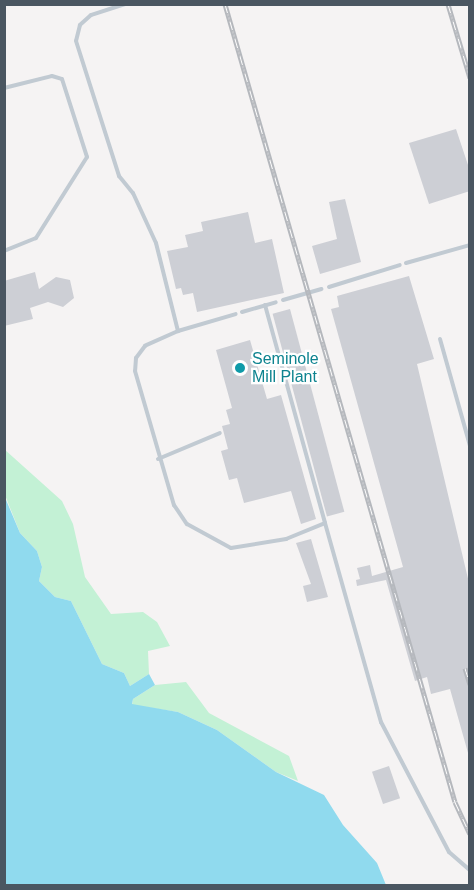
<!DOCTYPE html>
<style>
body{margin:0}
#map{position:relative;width:474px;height:890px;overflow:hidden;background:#f5f3f3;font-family:Helvetica,sans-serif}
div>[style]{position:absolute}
.green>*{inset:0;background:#c3f1d5}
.water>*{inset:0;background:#90daee}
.building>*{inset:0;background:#cdcfd5;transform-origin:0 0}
.lane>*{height:4px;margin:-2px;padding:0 2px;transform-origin:2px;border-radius:2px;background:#c1cad2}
.rail>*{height:5px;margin-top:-2.5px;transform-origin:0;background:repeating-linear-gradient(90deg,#fff 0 9px,#b5b8bd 0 18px);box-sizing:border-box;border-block:2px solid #b5b8bd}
.dots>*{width:16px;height:16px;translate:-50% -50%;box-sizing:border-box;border:3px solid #fff;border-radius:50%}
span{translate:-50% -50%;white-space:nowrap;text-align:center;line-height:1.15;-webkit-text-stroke:4.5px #fff;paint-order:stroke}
.culture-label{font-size:16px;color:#0d838f}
.left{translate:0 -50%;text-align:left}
.frame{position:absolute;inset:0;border:6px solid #4a5661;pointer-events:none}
</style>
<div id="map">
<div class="green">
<div style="clip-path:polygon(4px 449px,62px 501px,73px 524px,85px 577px,111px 614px,143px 612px,157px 622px,170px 646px,148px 651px,149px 674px,130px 686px,124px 673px,102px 664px,71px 601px,55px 597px,39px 581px,42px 567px,37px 551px,20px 533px,5px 495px)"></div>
<div style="clip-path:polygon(186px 682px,209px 713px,289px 756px,298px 781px,276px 772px,217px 730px,178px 712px,132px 705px,133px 699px,155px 685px)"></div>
</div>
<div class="water">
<div style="clip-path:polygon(4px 495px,20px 533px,37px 551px,42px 567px,39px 581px,55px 597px,71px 601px,102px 664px,124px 673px,130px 686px,149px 674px,155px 685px,133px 699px,132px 704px,178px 712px,217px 730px,276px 772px,324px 795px,343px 825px,377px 863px,386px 885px,5px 885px)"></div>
</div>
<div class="building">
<div style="clip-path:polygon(456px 129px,470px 171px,470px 191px,429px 204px,409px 143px)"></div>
<div style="clip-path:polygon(345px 199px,361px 262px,320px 274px,312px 246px,337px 239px,329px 202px)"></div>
<div style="clip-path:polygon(248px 212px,255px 243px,272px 239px,284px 293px,197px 312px,193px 293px,183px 295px,181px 288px,176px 289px,167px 251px,188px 247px,185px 235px,203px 231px,201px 222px)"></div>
<div style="clip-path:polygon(35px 272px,39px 289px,56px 277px,70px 280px,74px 298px,63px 307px,48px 302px,30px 308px,33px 319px,4px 326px,4px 281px)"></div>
<div style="clip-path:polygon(409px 276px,434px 359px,417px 364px,470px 587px,470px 760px,450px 689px,431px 694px,427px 677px,415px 681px,386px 580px,357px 586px,356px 580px,360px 579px,357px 568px,370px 565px,372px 576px,403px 567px,331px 309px,339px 307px,337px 296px)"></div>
<div style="left:290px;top:309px;width:210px;height:18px;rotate:75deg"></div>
<div style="clip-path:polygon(250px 340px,267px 399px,281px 395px,316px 519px,301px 524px,291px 491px,244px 503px,237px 478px,229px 480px,221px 451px,228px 449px,222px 426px,230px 424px,226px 410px,232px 408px,216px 350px)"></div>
<div style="clip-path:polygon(311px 539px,328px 597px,307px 602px,303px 586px,311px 584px,296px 543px)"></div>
<div style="left:389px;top:766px;width:34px;height:18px;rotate:71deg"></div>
</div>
<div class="lane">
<div style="left:125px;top:4px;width:36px;rotate:162deg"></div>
<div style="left:91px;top:15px;width:15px;rotate:138deg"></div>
<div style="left:80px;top:25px;width:16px;rotate:104deg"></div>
<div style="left:76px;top:41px;width:142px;rotate:72.3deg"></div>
<div style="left:119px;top:176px;width:22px;rotate:51deg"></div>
<div style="left:133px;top:193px;width:55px;rotate:65.3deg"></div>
<div style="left:156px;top:243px;width:91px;rotate:76deg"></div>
<div style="left:178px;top:331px;width:60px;rotate:-16.3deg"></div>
<div style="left:4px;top:88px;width:49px;rotate:-14deg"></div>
<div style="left:52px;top:76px;width:10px;rotate:17deg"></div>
<div style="left:62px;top:79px;width:82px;rotate:72.2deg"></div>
<div style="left:87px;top:157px;width:96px;rotate:122.2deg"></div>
<div style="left:36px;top:238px;width:35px;rotate:158deg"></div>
<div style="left:406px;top:263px;width:66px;rotate:-15.7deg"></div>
<div style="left:329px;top:287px;width:74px;rotate:-17.2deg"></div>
<div style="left:283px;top:300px;width:40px;rotate:-16deg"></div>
<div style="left:265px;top:305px;width:226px;rotate:74.6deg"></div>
<div style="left:242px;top:312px;width:35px;rotate:-16deg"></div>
<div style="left:178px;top:331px;width:36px;rotate:156deg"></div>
<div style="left:145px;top:346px;width:15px;rotate:127deg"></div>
<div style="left:136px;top:358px;width:13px;rotate:94deg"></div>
<div style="left:135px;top:371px;width:140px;rotate:73.8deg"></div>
<div style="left:174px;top:505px;width:23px;rotate:56deg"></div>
<div style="left:187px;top:524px;width:50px;rotate:28.6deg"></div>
<div style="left:231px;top:548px;width:56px;rotate:-9.3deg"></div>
<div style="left:286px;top:539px;width:42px;rotate:-22.3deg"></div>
<div style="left:325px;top:523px;width:207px;rotate:74.3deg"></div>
<div style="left:381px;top:722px;width:147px;rotate:62.4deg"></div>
<div style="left:449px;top:852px;width:28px;rotate:41deg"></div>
<div style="left:440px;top:339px;width:111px;rotate:74.3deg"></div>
<div style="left:158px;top:459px;width:67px;rotate:-22.8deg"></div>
</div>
<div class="rail">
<div style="left:225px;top:4px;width:830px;rotate:73.92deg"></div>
<div style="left:455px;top:802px;width:35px;rotate:65deg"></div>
<div style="left:448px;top:4px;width:77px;rotate:73.4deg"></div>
<div style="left:465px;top:668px;width:17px;rotate:73deg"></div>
</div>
<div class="dots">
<div style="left:240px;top:368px;background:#0f9aa8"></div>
</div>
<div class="culture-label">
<span class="left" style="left:252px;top:368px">Seminole<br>Mill Plant</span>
</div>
<div class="frame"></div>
</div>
